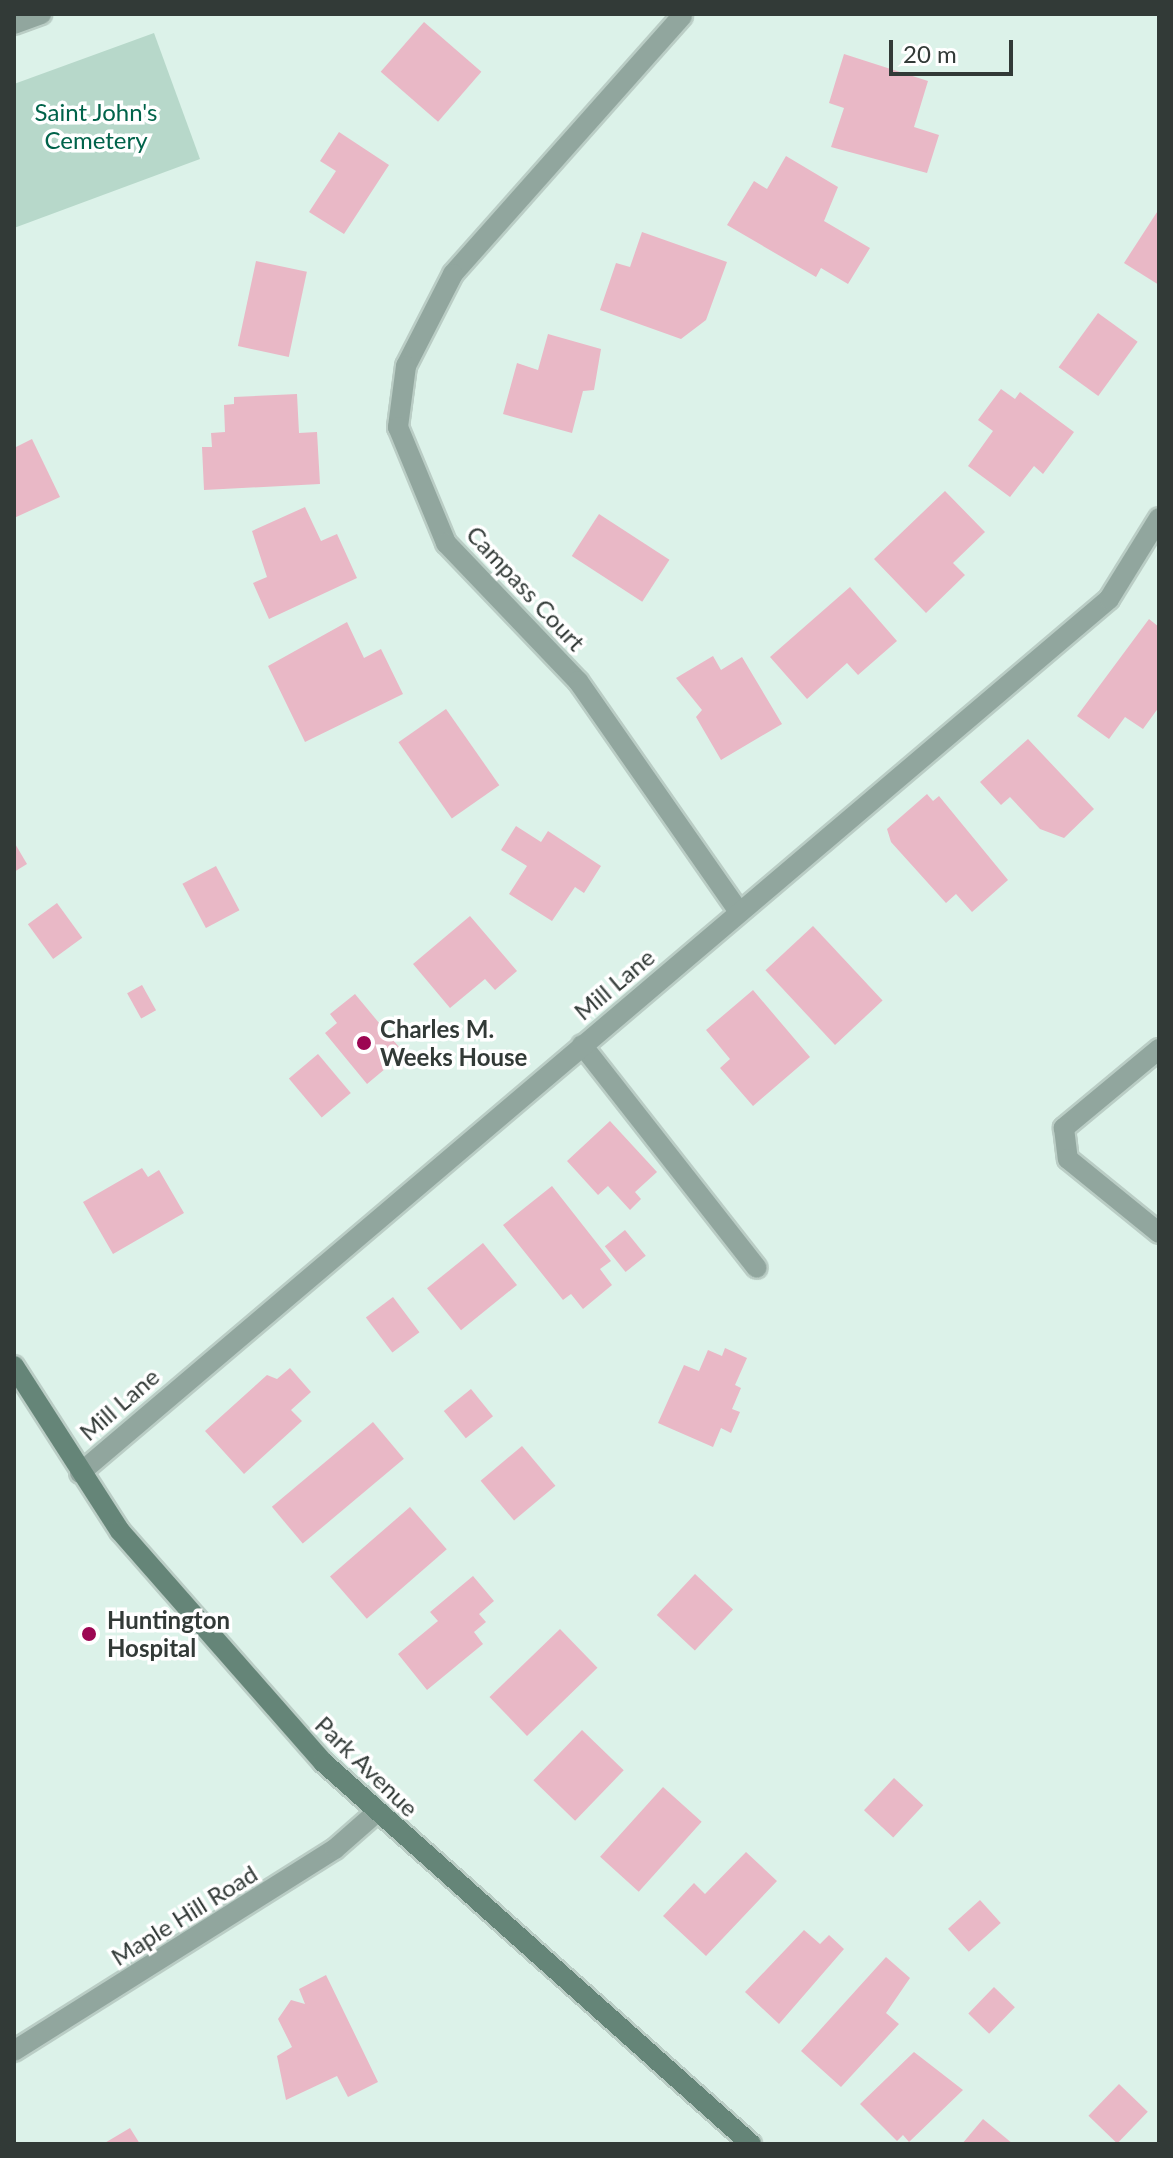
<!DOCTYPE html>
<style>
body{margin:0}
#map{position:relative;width:1173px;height:2158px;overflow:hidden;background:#dcf2e9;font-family:Lato,sans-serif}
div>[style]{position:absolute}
.green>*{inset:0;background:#b7d8ca}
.building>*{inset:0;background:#e9b8c6;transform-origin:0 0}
.roads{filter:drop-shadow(2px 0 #bacdc5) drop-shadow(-2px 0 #bacdc5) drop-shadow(0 2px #bacdc5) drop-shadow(0 -2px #bacdc5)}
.lane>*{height:20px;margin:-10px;padding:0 10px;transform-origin:10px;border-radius:10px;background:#91a69e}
.street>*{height:20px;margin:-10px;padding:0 10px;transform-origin:10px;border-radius:10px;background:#91a69e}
.secondary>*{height:20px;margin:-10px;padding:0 10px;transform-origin:10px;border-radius:10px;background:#658578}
.dots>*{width:22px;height:22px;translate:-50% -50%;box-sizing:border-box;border:4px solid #fff;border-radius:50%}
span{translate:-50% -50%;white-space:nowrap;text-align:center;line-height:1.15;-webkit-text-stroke:7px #fff;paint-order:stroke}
.park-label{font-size:24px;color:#00634a}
.street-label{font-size:24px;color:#323a37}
.poi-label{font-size:24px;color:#323a37;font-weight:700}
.left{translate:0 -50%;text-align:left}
.frame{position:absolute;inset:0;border:16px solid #323a37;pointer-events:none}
.scale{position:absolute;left:889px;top:40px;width:124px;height:36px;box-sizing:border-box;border:4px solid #323a37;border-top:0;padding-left:10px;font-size:24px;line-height:28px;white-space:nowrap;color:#323a37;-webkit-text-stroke:6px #fff;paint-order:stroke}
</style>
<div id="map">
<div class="green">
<div style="clip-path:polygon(154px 33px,200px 159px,14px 228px,14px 84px)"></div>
</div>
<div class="building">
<div style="left:424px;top:22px;width:76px;height:66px;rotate:41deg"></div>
<div style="clip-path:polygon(844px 54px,928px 81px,914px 127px,939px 135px,927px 173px,831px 147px,844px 108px,829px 103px)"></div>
<div style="clip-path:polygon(339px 132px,389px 165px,344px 234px,309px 212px,336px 171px,320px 161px)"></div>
<div style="clip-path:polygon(786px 156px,838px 187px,824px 221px,870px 248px,848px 284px,821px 268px,816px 277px,727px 225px,754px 181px,767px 189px)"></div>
<div style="clip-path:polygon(1159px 209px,1159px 285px,1124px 263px)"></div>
<div style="clip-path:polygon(642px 232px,727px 262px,706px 320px,681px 339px,600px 310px,616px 263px,630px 267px)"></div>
<div style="left:256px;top:261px;width:52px;height:87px;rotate:12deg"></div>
<div style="left:1098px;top:313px;width:49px;height:67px;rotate:36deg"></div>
<div style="clip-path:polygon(548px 334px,601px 349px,594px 390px,583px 391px,572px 433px,503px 414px,517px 363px,538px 370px)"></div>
<div style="clip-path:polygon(1001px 389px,1015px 399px,1020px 392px,1074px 432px,1043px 474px,1034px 466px,1010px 497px,968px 466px,993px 431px,978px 420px)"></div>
<div style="clip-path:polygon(297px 394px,299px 433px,317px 432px,320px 484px,204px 490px,202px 447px,212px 447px,211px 433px,225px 432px,224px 405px,234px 404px,234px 397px)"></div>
<div style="clip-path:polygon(32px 439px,60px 497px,14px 518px,14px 448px)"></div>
<div style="clip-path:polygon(945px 491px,985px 532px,953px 563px,965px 575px,926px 613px,874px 559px)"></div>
<div style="clip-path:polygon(305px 507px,321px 541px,337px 534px,357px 578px,269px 619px,253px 583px,267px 577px,252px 531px)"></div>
<div style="left:599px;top:514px;width:84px;height:50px;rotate:33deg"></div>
<div style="clip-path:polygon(850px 587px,897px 641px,858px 675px,847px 663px,807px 699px,770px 657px)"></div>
<div style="clip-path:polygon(1149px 619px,1159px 627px,1159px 707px,1143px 729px,1125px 717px,1109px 739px,1077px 716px)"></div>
<div style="clip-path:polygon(347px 622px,364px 658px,381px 649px,403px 694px,305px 742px,268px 666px)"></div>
<div style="clip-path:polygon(713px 656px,721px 670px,742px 657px,782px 724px,721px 760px,696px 717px,702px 710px,676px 678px)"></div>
<div style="left:446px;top:709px;width:93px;height:58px;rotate:55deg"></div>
<div style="clip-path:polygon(1028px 739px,1094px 809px,1064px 838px,1040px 829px,1010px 797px,1001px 805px,980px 782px)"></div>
<div style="clip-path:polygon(927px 794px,933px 801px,939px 796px,1008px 880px,972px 912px,956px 894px,946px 903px,891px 842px,887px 829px)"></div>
<div style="clip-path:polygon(516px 826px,541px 842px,548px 831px,601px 866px,584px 893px,575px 887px,552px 921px,509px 894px,527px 866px,501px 850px)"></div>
<div style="clip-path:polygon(14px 842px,27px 864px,14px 872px)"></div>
<div style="left:216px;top:866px;width:50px;height:38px;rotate:62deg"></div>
<div style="left:57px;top:903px;width:43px;height:36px;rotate:54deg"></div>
<div style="clip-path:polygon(470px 916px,517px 971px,495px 990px,485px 979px,450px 1008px,413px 964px)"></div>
<div style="left:813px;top:926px;width:102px;height:65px;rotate:47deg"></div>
<div style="left:142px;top:985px;width:29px;height:17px;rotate:61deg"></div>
<div style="clip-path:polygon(753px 990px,810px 1057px,753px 1106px,720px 1068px,730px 1059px,706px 1030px)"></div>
<div style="clip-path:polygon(355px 994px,404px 1053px,367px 1084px,325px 1033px,337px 1023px,330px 1014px)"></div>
<div style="left:318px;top:1054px;width:51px;height:38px;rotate:50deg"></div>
<div style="clip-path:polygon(610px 1121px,657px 1172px,635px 1192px,641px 1199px,630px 1210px,608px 1186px,598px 1195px,567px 1161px)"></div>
<div style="clip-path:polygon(142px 1168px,148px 1177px,159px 1170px,184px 1213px,113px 1254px,83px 1202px)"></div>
<div style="clip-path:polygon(552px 1186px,611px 1261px,600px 1269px,612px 1285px,583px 1309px,571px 1294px,563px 1300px,503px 1225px)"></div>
<div style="left:625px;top:1230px;width:33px;height:26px;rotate:51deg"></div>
<div style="left:483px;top:1243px;width:54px;height:72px;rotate:51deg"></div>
<div style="left:393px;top:1297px;width:44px;height:34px;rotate:53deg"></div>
<div style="clip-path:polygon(725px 1348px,747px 1358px,735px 1385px,741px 1388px,732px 1409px,740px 1412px,731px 1433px,721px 1428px,713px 1447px,658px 1423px,684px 1365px,699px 1371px,708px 1350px,722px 1356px)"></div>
<div style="clip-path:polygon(290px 1368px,311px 1392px,291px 1410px,302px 1421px,244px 1474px,205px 1431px,267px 1375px,277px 1379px)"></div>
<div style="left:471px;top:1389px;width:35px;height:35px;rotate:51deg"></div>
<div style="left:373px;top:1422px;width:48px;height:132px;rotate:50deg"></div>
<div style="left:522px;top:1446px;width:52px;height:54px;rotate:50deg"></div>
<div style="left:410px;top:1507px;width:56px;height:106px;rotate:49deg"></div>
<div style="left:695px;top:1574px;width:52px;height:56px;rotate:43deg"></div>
<div style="clip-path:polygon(473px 1576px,494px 1601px,479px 1614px,486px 1622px,474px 1632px,483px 1644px,427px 1690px,398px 1654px,438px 1621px,430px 1612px)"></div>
<div style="left:560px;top:1629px;width:54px;height:98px;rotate:46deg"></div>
<div style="left:582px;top:1730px;width:58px;height:70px;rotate:44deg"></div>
<div style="left:894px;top:1778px;width:40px;height:44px;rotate:43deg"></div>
<div style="left:663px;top:1787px;width:52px;height:94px;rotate:42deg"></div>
<div style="clip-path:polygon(746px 1852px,777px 1881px,706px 1956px,663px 1916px,694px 1883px,705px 1894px)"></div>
<div style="left:980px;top:1900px;width:31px;height:43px;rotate:48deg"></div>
<div style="clip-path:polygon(804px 1930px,820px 1944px,829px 1935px,844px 1949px,779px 2024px,745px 1992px)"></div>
<div style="clip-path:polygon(886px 1957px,910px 1978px,886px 2013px,899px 2024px,841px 2087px,801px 2051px)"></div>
<div style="clip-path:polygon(326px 1975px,378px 2082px,348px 2097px,337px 2076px,286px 2100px,277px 2056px,292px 2047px,278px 2019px,291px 2000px,305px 2004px,299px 1989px)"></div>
<div style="left:994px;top:1987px;width:29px;height:37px;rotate:44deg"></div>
<div style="clip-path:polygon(914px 2052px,963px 2090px,909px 2142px,903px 2135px,897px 2141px,860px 2104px)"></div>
<div style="left:1119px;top:2084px;width:40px;height:44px;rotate:44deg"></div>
<div style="clip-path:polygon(983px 2119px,1013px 2144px,962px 2144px)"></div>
<div style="clip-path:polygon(130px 2128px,140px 2144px,103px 2144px)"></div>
</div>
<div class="roads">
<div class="lane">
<div style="left:14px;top:24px;width:29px;rotate:-20deg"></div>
<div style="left:582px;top:1045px;width:283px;rotate:51.9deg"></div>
<div style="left:1159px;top:1049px;width:124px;rotate:140.3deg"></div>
<div style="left:1064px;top:1128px;width:31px;rotate:83deg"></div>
<div style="left:1068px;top:1159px;width:117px;rotate:39.1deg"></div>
</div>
<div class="street">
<div style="left:682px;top:16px;width:345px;rotate:131.6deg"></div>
<div style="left:453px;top:274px;width:103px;rotate:117.1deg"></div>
<div style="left:406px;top:366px;width:62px;rotate:97.5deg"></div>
<div style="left:398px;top:427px;width:126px;rotate:67.5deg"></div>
<div style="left:446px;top:543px;width:191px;rotate:46.3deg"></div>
<div style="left:578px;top:681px;width:282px;rotate:55.1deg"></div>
<div style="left:80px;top:1473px;width:1350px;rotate:-40.34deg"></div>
<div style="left:1109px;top:599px;width:95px;rotate:-58.3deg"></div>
<div style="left:14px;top:2051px;width:379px;rotate:-32.2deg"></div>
<div style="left:335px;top:1849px;width:55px;rotate:-41.3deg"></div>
</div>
<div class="secondary">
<div style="left:14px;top:1366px;width:196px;rotate:57.3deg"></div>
<div style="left:120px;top:1531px;width:308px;rotate:48.7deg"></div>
<div style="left:323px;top:1762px;width:574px;rotate:41.75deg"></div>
</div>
</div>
<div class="dots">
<div style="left:364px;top:1043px;background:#9c0652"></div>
<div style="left:89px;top:1634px;background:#9c0652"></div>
</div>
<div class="park-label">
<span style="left:96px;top:126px">Saint John's<br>Cemetery</span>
</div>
<div class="street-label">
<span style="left:526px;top:588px;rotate:47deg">Campass Court</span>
<span style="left:614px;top:984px;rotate:-40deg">Mill Lane</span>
<span style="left:119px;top:1404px;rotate:-41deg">Mill Lane</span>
<span style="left:367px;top:1766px;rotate:44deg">Park Avenue</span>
<span style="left:184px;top:1915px;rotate:-32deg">Maple Hill Road</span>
</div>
<div class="poi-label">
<span class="left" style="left:380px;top:1043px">Charles M.<br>Weeks House</span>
<span class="left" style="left:107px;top:1634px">Huntington<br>Hospital</span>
</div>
<div class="frame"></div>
<div class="scale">20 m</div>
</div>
